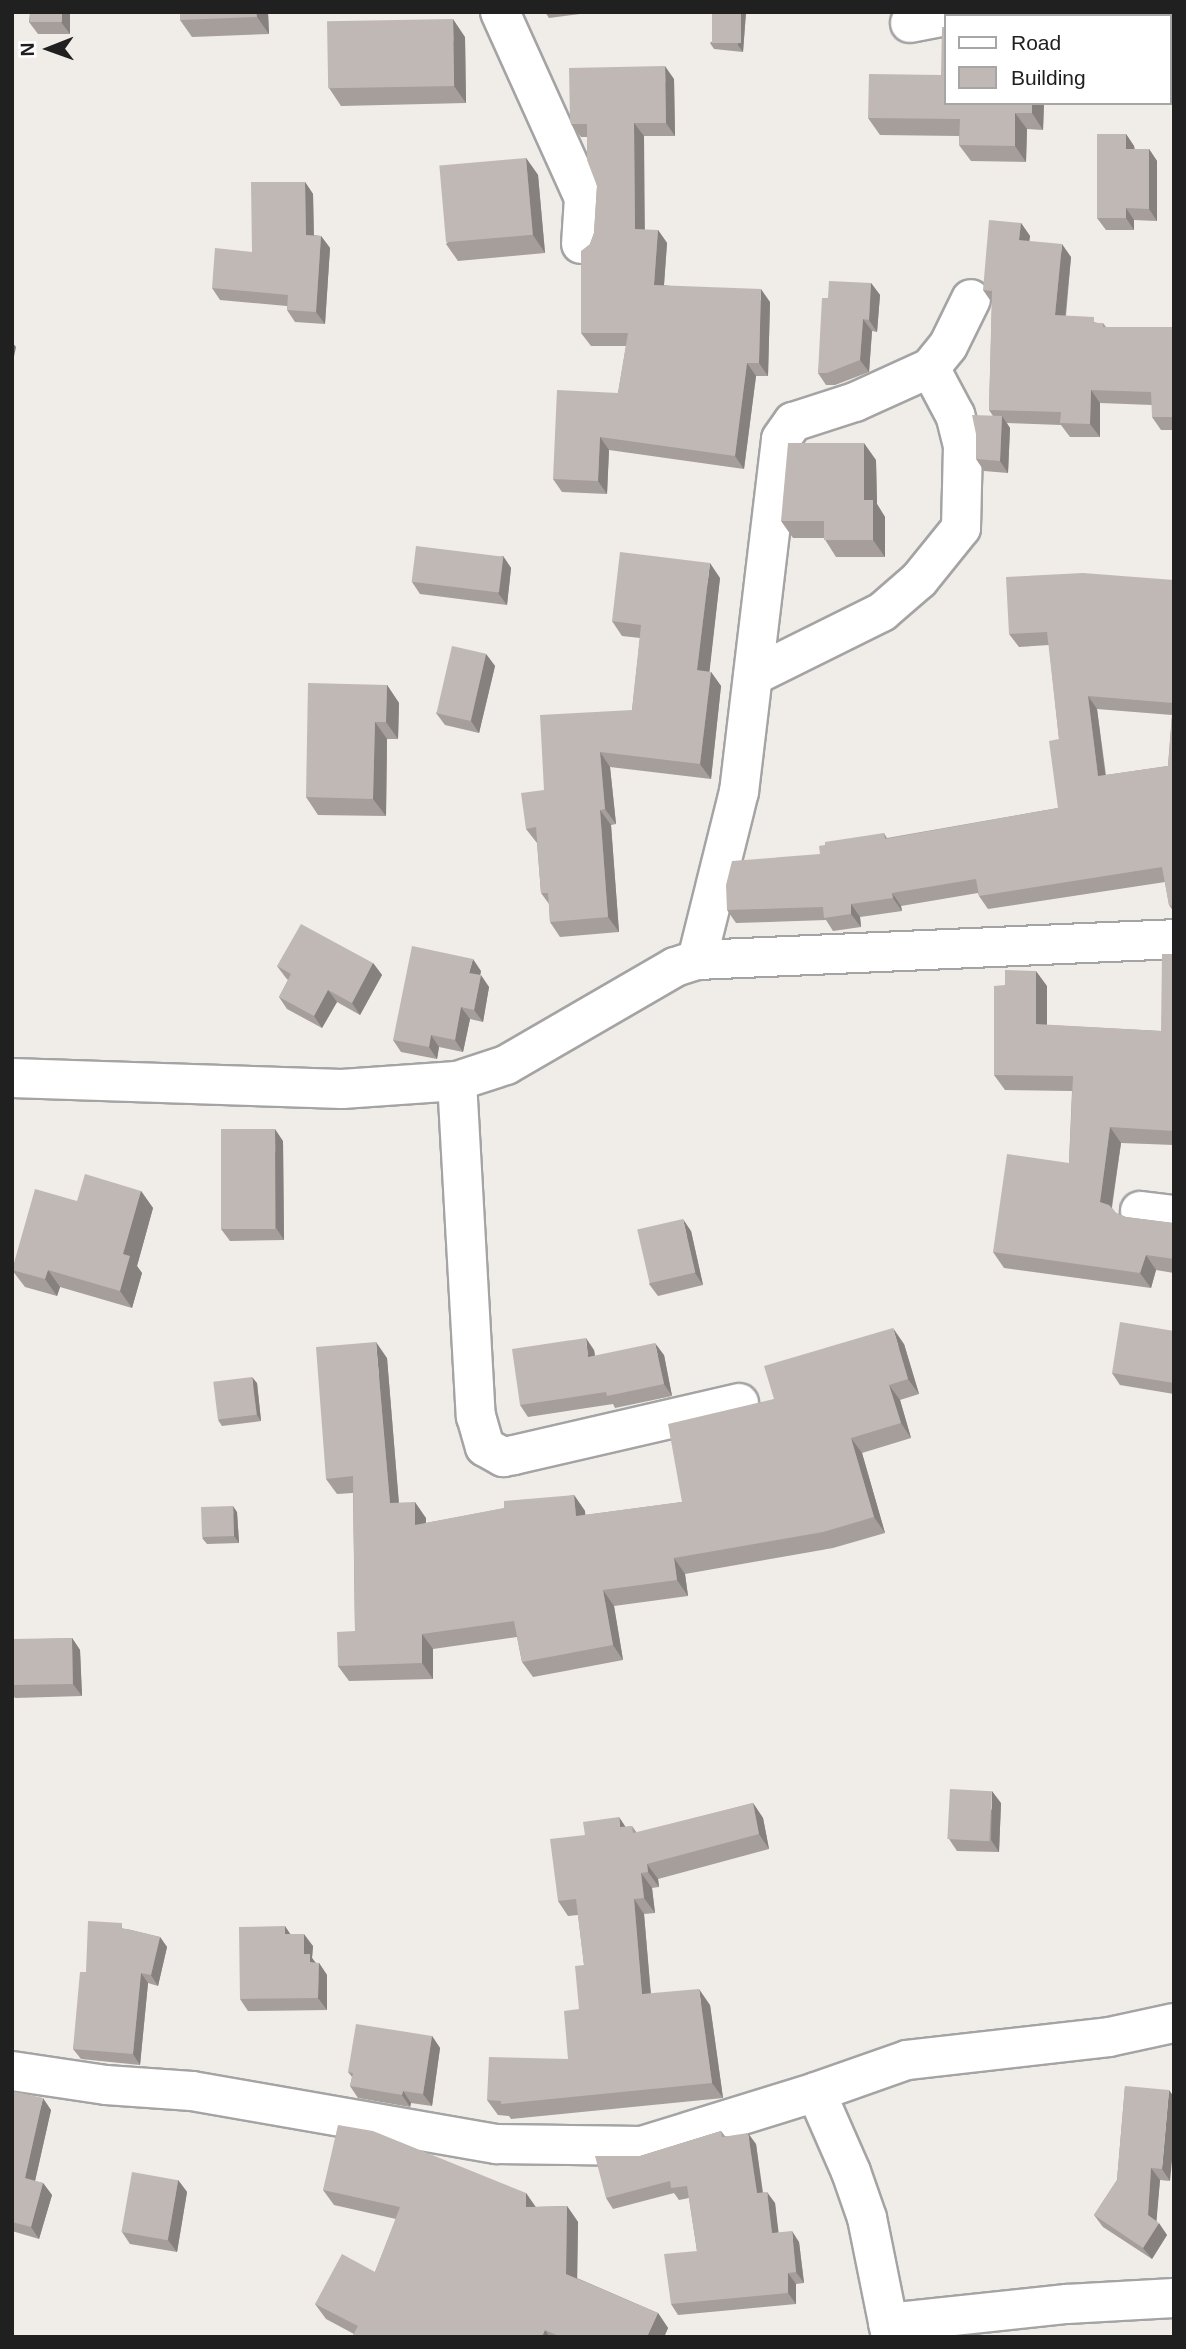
<!DOCTYPE html>
<style>
body{margin:0}
#map{position:relative;width:1186px;height:2349px;overflow:hidden;background:#f0ece7;font-family:Helvetica,sans-serif}
div>[style]{position:absolute}
.roads{filter:drop-shadow(2px 0 #a4a4a4) drop-shadow(-2px 0 #a4a4a4) drop-shadow(0 2px #a4a4a4) drop-shadow(0 -2px #a4a4a4)}
.minor>*{height:38px;margin:-19px;padding:0 19px;transform-origin:19px;border-radius:19px;background:#fff}
.wall>*{inset:0;background:#a59e9b}
.shaded-wall>*{inset:0;background:#86817e}
.building>*{inset:0;background:#c0b8b4;transform-origin:0 0}
span{translate:-50% -50%;white-space:nowrap;text-align:center;line-height:1.15;-webkit-text-stroke:5px #fff;paint-order:stroke}
.frame{position:absolute;inset:0;border:14px solid #202020;pointer-events:none}
.legend{position:absolute;left:944px;top:14px;width:228px;height:91px;box-sizing:border-box;background:#fff;border:2px solid #a6a6a6;margin:0;padding:9px 12px;list-style:none;font-size:21px;color:#202020}
.legend li{display:flex;align-items:center;gap:14px;height:35px}
.legend b{width:35px;border:2px solid #a6a6a6}
.north{position:absolute;left:14px;top:14px;width:70px;height:70px;-webkit-text-stroke:5px #fff;paint-order:stroke;rotate:269deg;font-size:19px;font-weight:700;line-height:28px;text-align:center;color:#202020}
.north::after{content:'';display:block;margin:auto;width:24px;height:32px;background:#202020;clip-path:polygon(50% 0,100% 100%,50% 72%,0 100%)}
</style>
<div id="map">
<div class="roads">
<div class="minor">
<div style="left:500px;top:12px;width:204px;rotate:65.7deg"></div>
<div style="left:584px;top:198px;width:46px;rotate:93.7deg"></div>
<div style="left:910px;top:23px;width:37px;rotate:-11deg"></div>
<div style="left:753px;top:676px;width:144px;rotate:-26.4deg"></div>
<div style="left:882px;top:612px;width:49px;rotate:-40.9deg"></div>
<div style="left:919px;top:580px;width:67px;rotate:-51.1deg"></div>
<div style="left:961px;top:528px;width:82px;rotate:-88.6deg"></div>
<div style="left:963px;top:446px;width:32px;rotate:-104deg"></div>
<div style="left:955px;top:415px;width:53px;rotate:-118deg"></div>
<div style="left:697px;top:960px;width:173px;rotate:-76deg"></div>
<div style="left:739px;top:792px;width:355px;rotate:-83.2deg"></div>
<div style="left:781px;top:439px;width:21px;rotate:-55deg"></div>
<div style="left:793px;top:422px;width:65px;rotate:-17.9deg"></div>
<div style="left:855px;top:402px;width:82px;rotate:-24.4deg"></div>
<div style="left:930px;top:368px;width:28px;rotate:-51deg"></div>
<div style="left:948px;top:346px;width:52px;rotate:-63.9deg"></div>
<div style="left:12px;top:1078px;width:330px;rotate:1.9deg"></div>
<div style="left:342px;top:1089px;width:115px;rotate:-4deg"></div>
<div style="left:457px;top:1081px;width:52px;rotate:-18.1deg"></div>
<div style="left:506px;top:1065px;width:195px;rotate:-30.1deg"></div>
<div style="left:675px;top:967px;width:23px;rotate:-18deg"></div>
<div style="left:697px;top:960px;width:477px;rotate:-2.5deg"></div>
<div style="left:457px;top:1081px;width:336px;rotate:86.8deg"></div>
<div style="left:476px;top:1416px;width:32px;rotate:74deg"></div>
<div style="left:485px;top:1447px;width:21px;rotate:29deg"></div>
<div style="left:503px;top:1457px;width:11px;rotate:-10deg"></div>
<div style="left:514px;top:1455px;width:231px;rotate:-13deg"></div>
<div style="left:1140px;top:1211px;width:34px;rotate:7deg"></div>
<div style="left:12px;top:2071px;width:95px;rotate:8.5deg"></div>
<div style="left:106px;top:2085px;width:86px;rotate:4deg"></div>
<div style="left:192px;top:2091px;width:310px;rotate:9.9deg"></div>
<div style="left:497px;top:2144px;width:145px;rotate:0.8deg"></div>
<div style="left:642px;top:2146px;width:182px;rotate:-17.2deg"></div>
<div style="left:816px;top:2092px;width:96px;rotate:-19.4deg"></div>
<div style="left:907px;top:2060px;width:203px;rotate:-6.5deg"></div>
<div style="left:1109px;top:2037px;width:66px;rotate:-12.2deg"></div>
<div style="left:816px;top:2092px;width:87px;rotate:66.4deg"></div>
<div style="left:851px;top:2172px;width:49px;rotate:70.8deg"></div>
<div style="left:867px;top:2218px;width:121px;rotate:78.6deg"></div>
<div style="left:888px;top:2323px;width:180px;rotate:-6.1deg"></div>
<div style="left:1067px;top:2304px;width:107px;rotate:-3.2deg"></div>
</div>
</div>
<div class="wall">
<div style="clip-path:polygon(30px 12px,70px 12px,70px 34px,38px 34px,29px 22px)"></div>
<div style="clip-path:polygon(180px 12px,268px 12px,269px 34px,192px 37px,180px 20px)"></div>
<div style="clip-path:polygon(545px 12px,580px 12px,580px 14px,549px 18px)"></div>
<div style="clip-path:polygon(746px 12px,743px 52px,714px 49px,710px 43px)"></div>
<div style="clip-path:polygon(465px 37px,466px 103px,341px 106px,329px 88px)"></div>
<div style="clip-path:polygon(674px 79px,675px 136px,644px 136px,644px 230px,658px 230px,667px 243px,664px 285px,770px 302px,768px 376px,756px 376px,744px 469px,609px 450px,607px 494px,562px 492px,553px 479px,618px 393px,626px 346px,591px 346px,581px 333px,590px 244px,594px 233px,597px 186px,587px 137px,581px 137px,571px 124px)"></div>
<div style="clip-path:polygon(946px 103px,1044px 103px,1043px 130px,1027px 129px,1026px 162px,971px 161px,959px 145px,959px 136px,880px 135px,868px 118px)"></div>
<div style="clip-path:polygon(1126px 134px,1134px 146px,1135px 149px,1149px 149px,1157px 161px,1157px 221px,1134px 220px,1134px 230px,1106px 230px,1097px 218px)"></div>
<div style="clip-path:polygon(526px 158px,538px 175px,545px 253px,458px 261px,446px 244px)"></div>
<div style="clip-path:polygon(305px 182px,313px 194px,314px 235px,321px 236px,330px 248px,325px 324px,295px 322px,287px 310px,287px 306px,220px 300px,212px 288px,252px 252px)"></div>
<div style="clip-path:polygon(1021px 223px,1030px 236px,1029px 241px,1071px 257px,1066px 316px,1098px 323px,1103px 323px,1106px 327px,1174px 327px,1174px 430px,1161px 430px,1152px 417px,1152px 405px,1100px 403px,1100px 437px,1070px 437px,1061px 425px,1007px 423px,1010px 428px,1008px 473px,984px 471px,976px 459px,993px 416px,989px 410px,992px 303px,983px 290px)"></div>
<div style="clip-path:polygon(871px 283px,880px 295px,877px 332px,872px 331px,869px 372px,835px 385px,826px 385px,818px 373px,828px 298px)"></div>
<div style="clip-path:polygon(876px 460px,877px 504px,885px 517px,885px 557px,836px 557px,824px 538px,793px 538px,781px 521px)"></div>
<div style="clip-path:polygon(503px 556px,511px 568px,507px 605px,420px 594px,412px 582px)"></div>
<div style="clip-path:polygon(720px 578px,709px 672px,711px 672px,721px 686px,711px 779px,610px 767px,616px 824px,611px 825px,619px 932px,560px 937px,550px 922px,549px 904px,541px 893px,537px 843px,526px 829px,544px 790px,632px 710px,640px 638px,622px 636px,612px 621px)"></div>
<div style="clip-path:polygon(evenodd,1174px 580px,1174px 912px,1169px 905px,1165px 882px,988px 909px,979px 896px,978px 893px,901px 906px,902px 911px,860px 917px,861px 927px,833px 931px,826px 920px,736px 923px,727px 910px,820px 854px,884px 833px,887px 838px,1058px 808px,1059px 739px,1049px 645px,1019px 647px,1009px 634px,1174px 580px,1097px 709px,1172px 715px,1168px 766px,1106px 775px,1097px 709px)"></div>
<div style="clip-path:polygon(486px 654px,495px 666px,479px 733px,445px 725px,436px 713px)"></div>
<div style="clip-path:polygon(387px 685px,399px 703px,398px 739px,387px 739px,386px 816px,318px 815px,306px 797px)"></div>
<div style="clip-path:polygon(1174px 954px,1174px 1145px,1121px 1143px,1112px 1208px,1116px 1213px,1126px 1217px,1173px 1223px,1174px 1222px,1174px 1273px,1156px 1270px,1151px 1288px,1004px 1268px,993px 1252px,1069px 1163px,1072px 1091px,1005px 1090px,994px 1075px,1005px 985px,1047px 986px,1047px 1025px,1161px 1031px)"></div>
<div style="clip-path:polygon(373px 963px,382px 975px,360px 1015px,337px 1002px,322px 1028px,287px 1009px,279px 997px,288px 980px,286px 978px,277px 966px)"></div>
<div style="clip-path:polygon(481px 971px,480px 975px,489px 987px,483px 1022px,470px 1019px,463px 1052px,439px 1047px,437px 1059px,401px 1052px,393px 1040px)"></div>
<div style="clip-path:polygon(283px 1141px,284px 1240px,230px 1241px,221px 1229px)"></div>
<div style="clip-path:polygon(141px 1191px,153px 1208px,137px 1266px,142px 1273px,132px 1308px,60px 1287px,57px 1296px,25px 1287px,12px 1270px,77px 1201px)"></div>
<div style="clip-path:polygon(691px 1231px,703px 1285px,658px 1296px,649px 1284px)"></div>
<div style="clip-path:polygon(1174px 1331px,1174px 1394px,1120px 1385px,1112px 1373px)"></div>
<div style="clip-path:polygon(904px 1344px,919px 1394px,900px 1400px,911px 1438px,862px 1453px,885px 1533px,833px 1548px,685px 1574px,688px 1596px,614px 1606px,623px 1660px,533px 1677px,522px 1662px,517px 1637px,433px 1649px,433px 1679px,349px 1681px,338px 1666px,355px 1631px,353px 1493px,337px 1494px,326px 1479px,387px 1358px,399px 1503px,426px 1518px,426px 1523px,574px 1495px,585px 1511px,585px 1515px,682px 1502px,774px 1399px)"></div>
<div style="clip-path:polygon(594px 1350px,595px 1356px,664px 1355px,672px 1396px,615px 1408px,613px 1404px,528px 1417px,520px 1405px)"></div>
<div style="clip-path:polygon(257px 1383px,261px 1421px,222px 1426px,218px 1420px)"></div>
<div style="clip-path:polygon(237px 1512px,239px 1543px,207px 1544px,202px 1538px)"></div>
<div style="clip-path:polygon(72px 1638px,80px 1650px,82px 1696px,15px 1698px,12px 1694px,12px 1640px)"></div>
<div style="clip-path:polygon(753px 1803px,763px 1818px,769px 1849px,658px 1879px,659px 1887px,652px 1888px,655px 1913px,644px 1914px,651px 1994px,710px 2005px,723px 2098px,511px 2119px,509px 2116px,498px 2115px,487px 2100px,568px 2059px,579px 2009px,584px 1965px,578px 1915px,568px 1916px,558px 1901px,585px 1835px,632px 1826px,637px 1833px)"></div>
<div style="clip-path:polygon(1001px 1803px,999px 1852px,957px 1851px,949px 1839px)"></div>
<div style="clip-path:polygon(127px 1929px,160px 1937px,167px 1947px,158px 1986px,148px 1983px,140px 2065px,81px 2059px,73px 2049px,86px 1972px)"></div>
<div style="clip-path:polygon(291px 1934px,313px 1946px,312px 1958px,316px 1963px,319px 1963px,327px 1975px,327px 2010px,248px 2011px,240px 1999px)"></div>
<div style="clip-path:polygon(432px 2036px,440px 2048px,432px 2106px,411px 2103px,410px 2107px,358px 2098px,350px 2086px,352px 2077px,348px 2072px)"></div>
<div style="clip-path:polygon(1125px 2086px,1170px 2181px,1160px 2180px,1156px 2221px,1167px 2235px,1152px 2259px,1103px 2227px,1094px 2215px,1117px 2180px)"></div>
<div style="clip-path:polygon(12px 2091px,51px 2110px,35px 2181px,43px 2183px,52px 2195px,39px 2239px,12px 2231px)"></div>
<div style="clip-path:polygon(721px 2131px,725px 2136px,756px 2144px,763px 2192px,775px 2203px,778px 2233px,799px 2242px,804px 2283px,796px 2284px,796px 2304px,678px 2315px,671px 2304px,697px 2251px,689px 2198px,679px 2200px,674px 2193px,613px 2209px,606px 2198px,640px 2156px)"></div>
<div style="clip-path:polygon(178px 2180px,187px 2192px,177px 2252px,130px 2244px,122px 2232px)"></div>
<div style="clip-path:polygon(323px 2190px,526px 2193px,536px 2207px,567px 2206px,578px 2222px,577px 2278px,658px 2313px,668px 2328px,664px 2337px,352px 2337px,354px 2334px,326px 2319px,315px 2304px,375px 2272px,396px 2219px,334px 2205px)"></div>
</div>
<div class="shaded-wall">
<div style="clip-path:polygon(62px 12px,70px 12px,70px 34px,61px 22px)"></div>
<div style="clip-path:polygon(256px 12px,268px 12px,269px 34px,257px 17px)"></div>
<div style="clip-path:polygon(741px 12px,746px 12px,743px 52px,738px 45px)"></div>
<div style="clip-path:polygon(453px 19px,465px 37px,466px 103px,454px 86px)"></div>
<div style="clip-path:polygon(665px 66px,674px 79px,675px 136px,666px 123px)"></div>
<div style="clip-path:polygon(1032px 103px,1044px 103px,1043px 130px,1032px 113px)"></div>
<div style="clip-path:polygon(1015px 113px,1027px 129px,1026px 162px,1015px 146px)"></div>
<div style="clip-path:polygon(634px 123px,644px 136px,645px 242px,635px 229px)"></div>
<div style="clip-path:polygon(1126px 134px,1134px 146px,1135px 161px,1126px 149px)"></div>
<div style="clip-path:polygon(1149px 149px,1157px 161px,1157px 221px,1149px 209px)"></div>
<div style="clip-path:polygon(526px 158px,538px 175px,545px 253px,533px 235px)"></div>
<div style="clip-path:polygon(305px 182px,313px 194px,314px 247px,306px 235px)"></div>
<div style="clip-path:polygon(1126px 208px,1134px 220px,1134px 230px,1126px 218px)"></div>
<div style="clip-path:polygon(1021px 223px,1030px 236px,1028px 253px,1019px 240px)"></div>
<div style="clip-path:polygon(658px 230px,667px 243px,663px 298px,654px 285px)"></div>
<div style="clip-path:polygon(321px 236px,330px 248px,325px 324px,316px 312px)"></div>
<div style="clip-path:polygon(1062px 244px,1071px 257px,1064px 328px,1055px 315px)"></div>
<div style="clip-path:polygon(871px 283px,880px 295px,877px 332px,869px 320px)"></div>
<div style="clip-path:polygon(761px 289px,770px 302px,768px 376px,759px 363px)"></div>
<div style="clip-path:polygon(863px 319px,872px 331px,869px 372px,860px 360px)"></div>
<div style="clip-path:polygon(12px 342px,16px 347px,12px 366px)"></div>
<div style="clip-path:polygon(747px 363px,756px 376px,744px 469px,735px 456px)"></div>
<div style="clip-path:polygon(1091px 390px,1100px 403px,1100px 437px,1090px 424px)"></div>
<div style="clip-path:polygon(1002px 416px,1010px 428px,1008px 473px,1000px 461px)"></div>
<div style="clip-path:polygon(600px 437px,609px 450px,607px 494px,598px 481px)"></div>
<div style="clip-path:polygon(864px 443px,876px 460px,877px 504px,885px 517px,885px 557px,873px 540px,864px 500px)"></div>
<div style="clip-path:polygon(503px 556px,511px 568px,507px 605px,498px 593px)"></div>
<div style="clip-path:polygon(710px 563px,720px 578px,708px 685px,697px 670px)"></div>
<div style="clip-path:polygon(486px 654px,495px 666px,479px 733px,471px 721px)"></div>
<div style="clip-path:polygon(711px 672px,721px 686px,711px 779px,700px 764px)"></div>
<div style="clip-path:polygon(387px 685px,399px 703px,398px 739px,386px 722px)"></div>
<div style="clip-path:polygon(1088px 696px,1097px 709px,1107px 789px,1098px 776px)"></div>
<div style="clip-path:polygon(375px 722px,387px 739px,386px 816px,373px 799px)"></div>
<div style="clip-path:polygon(600px 752px,610px 767px,616px 824px,605px 809px)"></div>
<div style="clip-path:polygon(600px 810px,611px 825px,619px 932px,608px 917px)"></div>
<div style="clip-path:polygon(892px 893px,901px 906px,902px 911px,893px 898px)"></div>
<div style="clip-path:polygon(851px 904px,860px 917px,861px 927px,851px 914px)"></div>
<div style="clip-path:polygon(473px 959px,481px 971px,478px 985px,469px 973px)"></div>
<div style="clip-path:polygon(373px 963px,382px 975px,360px 1015px,352px 1003px)"></div>
<div style="clip-path:polygon(1036px 971px,1047px 986px,1047px 1040px,1036px 1024px)"></div>
<div style="clip-path:polygon(481px 975px,489px 987px,483px 1022px,474px 1010px)"></div>
<div style="clip-path:polygon(328px 990px,337px 1002px,322px 1028px,314px 1016px)"></div>
<div style="clip-path:polygon(461px 1007px,470px 1019px,463px 1052px,455px 1040px)"></div>
<div style="clip-path:polygon(431px 1035px,439px 1047px,437px 1059px,429px 1047px)"></div>
<div style="clip-path:polygon(1110px 1127px,1121px 1143px,1110px 1217px,1100px 1202px)"></div>
<div style="clip-path:polygon(275px 1129px,283px 1141px,284px 1240px,276px 1228px)"></div>
<div style="clip-path:polygon(141px 1191px,153px 1208px,137px 1266px,142px 1273px,132px 1308px,120px 1291px,123px 1254px)"></div>
<div style="clip-path:polygon(683px 1219px,691px 1231px,703px 1285px,695px 1273px)"></div>
<div style="clip-path:polygon(1146px 1255px,1156px 1270px,1151px 1288px,1140px 1273px)"></div>
<div style="clip-path:polygon(48px 1270px,60px 1287px,57px 1296px,45px 1279px)"></div>
<div style="clip-path:polygon(893px 1328px,904px 1344px,919px 1394px,908px 1379px)"></div>
<div style="clip-path:polygon(586px 1338px,594px 1350px,597px 1369px,588px 1357px)"></div>
<div style="clip-path:polygon(376px 1342px,387px 1358px,400px 1518px,390px 1503px)"></div>
<div style="clip-path:polygon(655px 1343px,664px 1355px,672px 1396px,664px 1384px)"></div>
<div style="clip-path:polygon(252px 1377px,257px 1383px,261px 1421px,257px 1415px)"></div>
<div style="clip-path:polygon(889px 1385px,900px 1400px,911px 1438px,901px 1423px)"></div>
<div style="clip-path:polygon(851px 1438px,862px 1453px,885px 1533px,874px 1517px)"></div>
<div style="clip-path:polygon(574px 1495px,585px 1511px,587px 1531px,576px 1516px)"></div>
<div style="clip-path:polygon(415px 1502px,426px 1518px,426px 1540px,415px 1525px)"></div>
<div style="clip-path:polygon(233px 1506px,237px 1512px,239px 1543px,234px 1536px)"></div>
<div style="clip-path:polygon(674px 1558px,685px 1574px,688px 1596px,677px 1580px)"></div>
<div style="clip-path:polygon(603px 1590px,614px 1606px,623px 1660px,613px 1645px)"></div>
<div style="clip-path:polygon(422px 1634px,433px 1649px,433px 1679px,422px 1663px)"></div>
<div style="clip-path:polygon(72px 1638px,80px 1650px,82px 1696px,73px 1684px)"></div>
<div style="clip-path:polygon(992px 1791px,1001px 1803px,999px 1852px,991px 1840px)"></div>
<div style="clip-path:polygon(753px 1803px,763px 1818px,769px 1849px,759px 1834px)"></div>
<div style="clip-path:polygon(619px 1817px,629px 1832px,620px 1827px)"></div>
<div style="clip-path:polygon(647px 1864px,658px 1879px,659px 1887px,648px 1872px)"></div>
<div style="clip-path:polygon(641px 1873px,652px 1888px,655px 1913px,644px 1898px)"></div>
<div style="clip-path:polygon(634px 1899px,644px 1914px,652px 2010px,642px 1994px)"></div>
<div style="clip-path:polygon(285px 1926px,293px 1938px,285px 1934px)"></div>
<div style="clip-path:polygon(304px 1934px,313px 1946px,312px 1958px,318px 1966px,319px 1974px,304px 1954px)"></div>
<div style="clip-path:polygon(160px 1937px,167px 1947px,158px 1986px,151px 1975px)"></div>
<div style="clip-path:polygon(319px 1963px,327px 1975px,327px 2010px,318px 1998px)"></div>
<div style="clip-path:polygon(141px 1973px,148px 1983px,140px 2065px,133px 2054px)"></div>
<div style="clip-path:polygon(699px 1989px,710px 2005px,723px 2098px,712px 2083px)"></div>
<div style="clip-path:polygon(432px 2036px,440px 2048px,432px 2106px,423px 2094px)"></div>
<div style="clip-path:polygon(1169px 2090px,1174px 2097px,1174px 2140px,1170px 2181px,1162px 2169px)"></div>
<div style="clip-path:polygon(403px 2091px,411px 2103px,410px 2107px,402px 2095px)"></div>
<div style="clip-path:polygon(43px 2098px,51px 2110px,33px 2190px,25px 2178px)"></div>
<div style="clip-path:polygon(748px 2133px,756px 2144px,764px 2204px,757px 2193px)"></div>
<div style="clip-path:polygon(1151px 2168px,1160px 2180px,1156px 2227px,1148px 2215px)"></div>
<div style="clip-path:polygon(178px 2180px,187px 2192px,177px 2252px,168px 2240px)"></div>
<div style="clip-path:polygon(43px 2183px,52px 2195px,39px 2239px,31px 2227px)"></div>
<div style="clip-path:polygon(767px 2192px,775px 2203px,780px 2244px,772px 2233px)"></div>
<div style="clip-path:polygon(526px 2193px,536px 2208px,526px 2207px)"></div>
<div style="clip-path:polygon(567px 2206px,578px 2222px,577px 2289px,566px 2274px)"></div>
<div style="clip-path:polygon(1159px 2223px,1167px 2235px,1152px 2259px,1143px 2248px)"></div>
<div style="clip-path:polygon(792px 2231px,799px 2242px,804px 2283px,796px 2272px)"></div>
<div style="clip-path:polygon(788px 2273px,796px 2284px,796px 2304px,788px 2293px)"></div>
<div style="clip-path:polygon(658px 2313px,668px 2328px,664px 2337px,647px 2337px)"></div>
<div style="clip-path:polygon(545px 2330px,550px 2337px,542px 2337px)"></div>
</div>
<div class="building">
<div style="left:30px;top:12px;width:32px;height:10px"></div>
<div style="clip-path:polygon(180px 12px,256px 12px,257px 17px,180px 20px)"></div>
<div style="left:712px;top:12px;width:29px;height:31px"></div>
<div style="left:453px;top:19px;width:67px;height:126px;rotate:89deg"></div>
<div style="clip-path:polygon(942px 27px,946px 27px,946px 103px,1032px 103px,1032px 113px,1015px 113px,1015px 146px,959px 145px,960px 119px,868px 118px,869px 74px,941px 75px)"></div>
<div style="clip-path:polygon(665px 66px,666px 123px,634px 123px,635px 229px,658px 230px,654px 285px,761px 289px,759px 363px,747px 363px,735px 456px,600px 437px,598px 481px,553px 479px,557px 390px,618px 393px,628px 333px,581px 333px,581px 251px,590px 244px,594px 233px,597px 186px,587px 160px,587px 124px,571px 124px,570px 121px,569px 68px)"></div>
<div style="clip-path:polygon(1097px 134px,1126px 134px,1126px 149px,1149px 149px,1149px 209px,1126px 208px,1126px 218px,1097px 218px)"></div>
<div style="left:526px;top:158px;width:77px;height:87px;rotate:85deg"></div>
<div style="clip-path:polygon(251px 182px,305px 182px,306px 235px,321px 236px,316px 312px,287px 310px,288px 295px,212px 288px,215px 248px,252px 252px)"></div>
<div style="clip-path:polygon(989px 220px,1021px 223px,1019px 240px,1062px 244px,1055px 315px,1094px 317px,1094px 323px,1103px 323px,1103px 327px,1174px 327px,1174px 417px,1152px 417px,1151px 392px,1091px 390px,1090px 424px,1060px 423px,1061px 412px,989px 410px,992px 291px,983px 290px)"></div>
<div style="clip-path:polygon(829px 281px,871px 283px,869px 320px,863px 319px,860px 360px,827px 373px,818px 373px,822px 298px,828px 298px)"></div>
<div style="clip-path:polygon(972px 415px,1002px 416px,1000px 461px,976px 459px,976px 434px)"></div>
<div style="clip-path:polygon(788px 443px,864px 443px,864px 500px,873px 500px,873px 540px,824px 540px,824px 521px,781px 521px)"></div>
<div style="left:416px;top:546px;width:88px;height:36px;rotate:7deg"></div>
<div style="clip-path:polygon(620px 552px,710px 563px,697px 670px,711px 672px,700px 764px,600px 752px,605px 809px,600px 810px,608px 917px,550px 922px,548px 893px,541px 893px,536px 827px,526px 829px,521px 793px,544px 790px,540px 715px,632px 710px,641px 625px,612px 621px)"></div>
<div style="clip-path:polygon(evenodd,1083px 573px,1174px 580px,1174px 907px,1169px 905px,1162px 867px,979px 896px,976px 879px,892px 893px,893px 898px,851px 904px,851px 914px,824px 918px,823px 907px,727px 910px,726px 885px,732px 861px,820px 854px,819px 846px,825px 845px,825px 842px,884px 833px,885px 839px,1058px 808px,1049px 741px,1059px 739px,1047px 632px,1009px 634px,1006px 577px,1083px 573px,1088px 696px,1173px 703px,1168px 766px,1098px 776px,1088px 696px)"></div>
<div style="left:452px;top:646px;width:35px;height:69px;rotate:13deg"></div>
<div style="clip-path:polygon(308px 683px,387px 685px,386px 722px,375px 722px,373px 799px,306px 797px)"></div>
<div style="clip-path:polygon(301px 924px,373px 963px,352px 1003px,328px 990px,314px 1016px,279px 997px,291px 974px,277px 966px)"></div>
<div style="clip-path:polygon(412px 946px,473px 959px,469px 973px,481px 975px,474px 1010px,461px 1007px,455px 1040px,431px 1035px,429px 1047px,393px 1040px)"></div>
<div style="clip-path:polygon(1162px 954px,1174px 954px,1174px 1131px,1110px 1127px,1100px 1202px,1109px 1205px,1116px 1213px,1126px 1217px,1173px 1223px,1174px 1222px,1174px 1259px,1146px 1255px,1140px 1273px,993px 1252px,1007px 1154px,1069px 1163px,1073px 1076px,994px 1075px,994px 986px,1005px 985px,1005px 970px,1036px 971px,1036px 1024px,1161px 1031px)"></div>
<div style="left:221px;top:1129px;width:54px;height:100px"></div>
<div style="clip-path:polygon(85px 1174px,141px 1191px,123px 1254px,130px 1256px,120px 1291px,48px 1270px,45px 1279px,12px 1270px,35px 1189px,77px 1201px)"></div>
<div style="left:683px;top:1219px;width:55px;height:47px;rotate:77deg"></div>
<div style="clip-path:polygon(1120px 1322px,1174px 1331px,1174px 1383px,1112px 1373px)"></div>
<div style="clip-path:polygon(893px 1328px,908px 1379px,889px 1385px,901px 1423px,851px 1438px,874px 1517px,823px 1532px,674px 1558px,677px 1580px,603px 1590px,613px 1645px,522px 1662px,514px 1621px,422px 1634px,422px 1663px,338px 1666px,337px 1632px,355px 1631px,353px 1476px,326px 1479px,316px 1347px,376px 1342px,390px 1503px,415px 1502px,415px 1525px,504px 1508px,504px 1501px,574px 1495px,576px 1516px,682px 1502px,668px 1424px,774px 1399px,764px 1366px)"></div>
<div style="clip-path:polygon(586px 1338px,588px 1357px,655px 1343px,664px 1384px,607px 1396px,606px 1392px,520px 1405px,512px 1349px)"></div>
<div style="left:252px;top:1377px;width:38px;height:39px;rotate:83deg"></div>
<div style="left:233px;top:1506px;width:30px;height:32px;rotate:88deg"></div>
<div style="left:72px;top:1638px;width:46px;height:60px;rotate:89deg"></div>
<div style="left:950px;top:1789px;width:42px;height:50px;rotate:3deg"></div>
<div style="clip-path:polygon(753px 1803px,759px 1834px,647px 1864px,648px 1872px,641px 1873px,644px 1898px,634px 1899px,642px 1994px,699px 1989px,712px 2083px,501px 2104px,501px 2101px,487px 2100px,489px 2057px,568px 2059px,564px 2011px,579px 2009px,575px 1966px,584px 1965px,576px 1899px,558px 1901px,550px 1839px,585px 1835px,583px 1822px,619px 1817px,620px 1827px,632px 1826px,633px 1833px)"></div>
<div style="clip-path:polygon(88px 1921px,122px 1923px,122px 1928px,160px 1937px,151px 1975px,141px 1973px,133px 2054px,73px 2049px,80px 1972px,86px 1972px)"></div>
<div style="clip-path:polygon(285px 1926px,285px 1934px,304px 1934px,304px 1954px,310px 1954px,310px 1962px,319px 1963px,318px 1998px,240px 1999px,239px 1927px)"></div>
<div style="clip-path:polygon(356px 2024px,432px 2036px,423px 2094px,403px 2091px,402px 2095px,350px 2086px,353px 2073px,348px 2072px)"></div>
<div style="clip-path:polygon(1125px 2086px,1169px 2090px,1162px 2169px,1151px 2168px,1148px 2215px,1159px 2223px,1143px 2248px,1094px 2215px,1117px 2180px)"></div>
<div style="clip-path:polygon(12px 2091px,43px 2098px,25px 2178px,43px 2183px,31px 2227px,12px 2222px)"></div>
<div style="clip-path:polygon(338px 2125px,373px 2131px,526px 2193px,526px 2207px,567px 2206px,566px 2274px,658px 2313px,647px 2337px,561px 2337px,545px 2330px,542px 2337px,352px 2337px,358px 2326px,315px 2304px,342px 2254px,375px 2272px,400px 2207px,323px 2190px)"></div>
<div style="clip-path:polygon(721px 2131px,722px 2137px,748px 2133px,757px 2193px,767px 2192px,772px 2233px,792px 2231px,796px 2272px,788px 2273px,788px 2293px,671px 2304px,664px 2254px,697px 2251px,687px 2186px,671px 2188px,670px 2181px,606px 2198px,595px 2156px,640px 2156px)"></div>
<div style="left:132px;top:2172px;width:47px;height:61px;rotate:10deg"></div>
</div>
<div class="frame"></div>
<ul class="legend">
<li><b style="height:9px;background:#fff"></b>Road</li>
<li><b style="height:19px;background:#c0b8b4"></b>Building</li>
</ul>
<div class="north">N</div>
</div>
